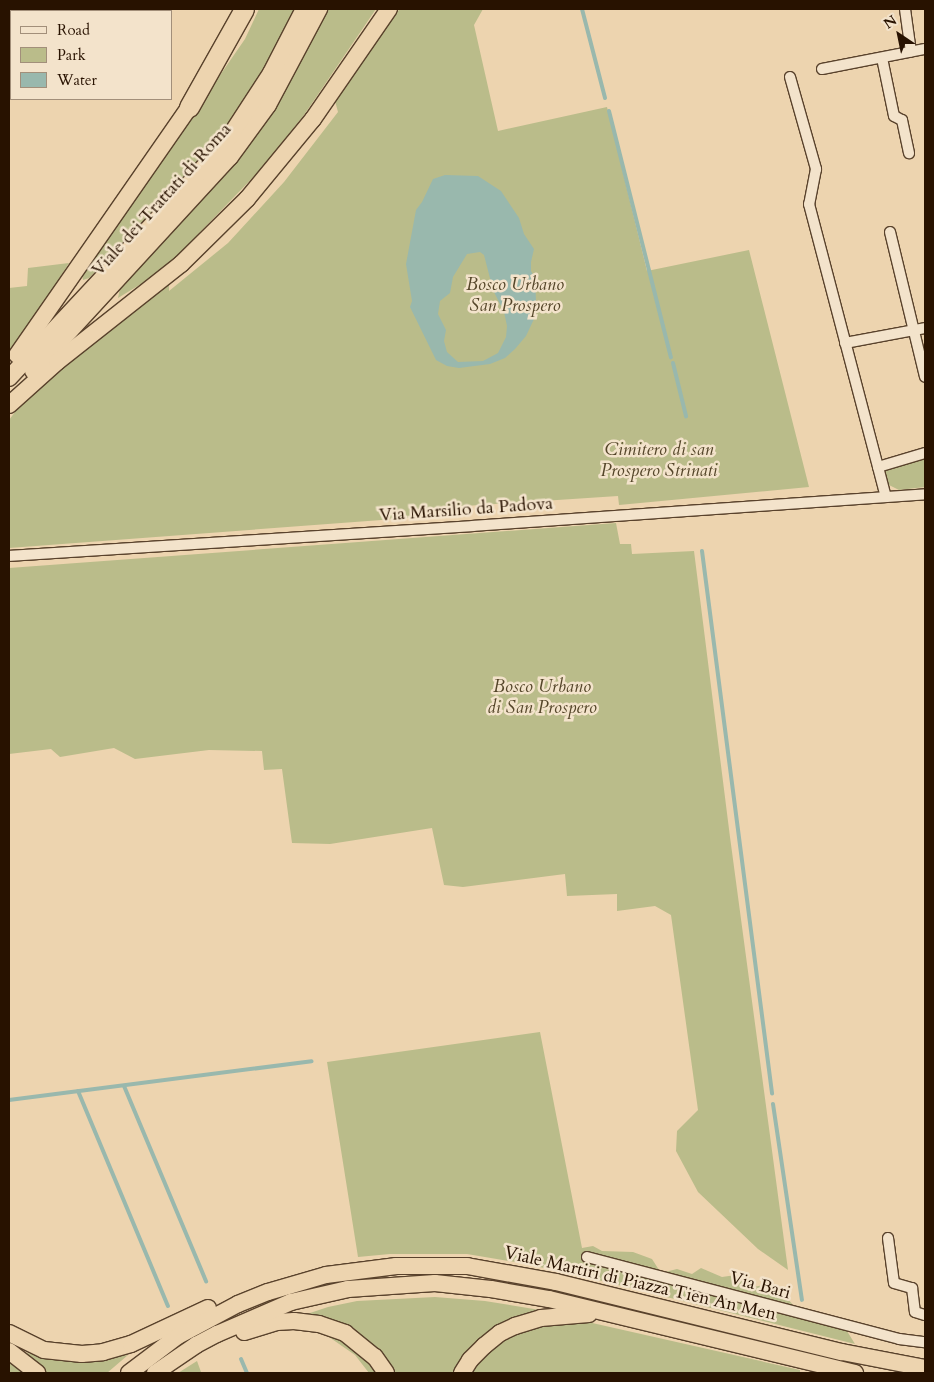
<!DOCTYPE html>
<style>
body{margin:0}
#map{position:relative;width:934px;height:1382px;overflow:hidden;background:#edd4af;font-family:Cardo,serif}
div>[style]{position:absolute}
.green>*{inset:0;background:#babc8a}
.water>*{inset:0;background:#99b8ad}
.stream>*{height:4px;margin:-2px;padding:0 2px;transform-origin:2px;border-radius:2px;background:#99b8ad}
.roads{filter:drop-shadow(1px 0 #59422c) drop-shadow(-1px 0 #59422c) drop-shadow(0 1px #59422c) drop-shadow(0 -1px #59422c)}
.minor>*{height:10px;margin:-5px;padding:0 5px;transform-origin:5px;border-radius:5px;background:#f3e3cb}
.trunk>*{height:16px;margin:-8px;padding:0 8px;transform-origin:8px;border-radius:8px;background:#edd4af}
.motorway>*{height:19px;margin:-9.5px;padding:0 9.5px;transform-origin:9.5px;border-radius:9.5px;background:#edd4af}
span{translate:-50% -50%;white-space:nowrap;text-align:center;line-height:1.15;-webkit-text-stroke:5px #f3e3cb;paint-order:stroke}
.street-label{font-size:18px;color:#281200}
.park-label{font-size:18px;color:#544529;font-style:italic}
.frame{position:absolute;inset:0;border:10px solid #281200;pointer-events:none}
.legend{position:absolute;left:10px;top:10px;width:162px;height:90px;box-sizing:border-box;background:#f3e3cb;border:1px solid #a28f7a;margin:0;padding:6px 9px;list-style:none;font-size:15px;color:#281200}
.legend li{display:flex;align-items:center;gap:10px;height:25px}
.legend b{width:25px;border:1px solid #a28f7a}
.north{position:absolute;left:874px;top:10px;width:50px;height:50px;-webkit-text-stroke:4px #f3e3cb;paint-order:stroke;rotate:326deg;font-size:14px;font-weight:700;line-height:20px;text-align:center;color:#281200}
.north::after{content:'';display:block;margin:auto;width:18px;height:22px;background:#281200;clip-path:polygon(50% 0,100% 100%,50% 72%,0 100%)}
</style>
<div id="map">
<div class="green">
<div style="clip-path:polygon(259px 9px,376px 9px,304px 115px,260px 170px,178px 255px,154px 276px,118px 298px,120px 288px,295px 40px,279px 39px,254px 87px,223px 133px,201px 161px,134px 234px,89px 278px,83px 280px,82px 275px,245px 39px)"></div>
<div style="clip-path:polygon(400px 9px,483px 9px,474px 25px,498px 131px,607px 107px,647px 271px,749px 250px,809px 487px,619px 505px,618px 496px,435px 508px,435px 516px,9px 548px,9px 420px,21px 404px,165px 283px,169px 285px,169px 291px,228px 243px,284px 182px,338px 112px,335px 101px,389px 19px)"></div>
<div style="clip-path:polygon(69px 263px,47px 298px,9px 351px,9px 288px,27px 286px,28px 268px)"></div>
<div style="clip-path:polygon(925px 459px,925px 487px,899px 490px,889px 485px,884px 470px)"></div>
<div style="clip-path:polygon(616px 523px,620px 544px,631px 544px,632px 554px,694px 551px,730px 837px,788px 1270px,758px 1249px,698px 1192px,676px 1151px,677px 1131px,698px 1110px,671px 915px,655px 906px,617px 911px,617px 894px,567px 896px,565px 874px,463px 887px,444px 885px,432px 828px,330px 844px,292px 843px,282px 769px,264px 770px,262px 751px,209px 750px,135px 759px,114px 748px,60px 757px,51px 749px,9px 754px,9px 568px)"></div>
<div style="clip-path:polygon(540px 1032px,582px 1248px,593px 1246px,602px 1251px,633px 1252px,652px 1259px,661px 1273px,677px 1269px,692px 1274px,701px 1268px,722px 1277px,736px 1275px,745px 1279px,753px 1287px,770px 1284px,781px 1291px,793px 1305px,792px 1308px,661px 1275px,583px 1253px,584px 1258px,847px 1331px,855px 1344px,586px 1277px,521px 1263px,467px 1254px,390px 1254px,358px 1257px,327px 1062px)"></div>
<div style="clip-path:polygon(435px 1297px,485px 1301px,546px 1311px,526px 1316px,456px 1373px,391px 1373px,325px 1320px,307px 1314px,328px 1307px,357px 1301px)"></div>
<div style="clip-path:polygon(579px 1320px,800px 1370px,800px 1373px,468px 1373px,473px 1365px,504px 1340px,530px 1328px)"></div>
<div style="clip-path:polygon(308px 1328px,351px 1343px,380px 1373px,369px 1373px,355px 1355px,329px 1337px)"></div>
<div style="clip-path:polygon(9px 1339px,24px 1352px,46px 1358px,104px 1358px,128px 1355px,107px 1373px,9px 1373px)"></div>
<div style="clip-path:polygon(197px 1361px,201px 1372px,178px 1373px)"></div>
</div>
<div class="water">
<div style="clip-path:polygon(evenodd,445px 175px,478px 176px,501px 191px,519px 218px,524px 234px,534px 249px,531px 262px,531px 271px,535px 278px,536px 301px,532px 310px,534px 319px,526px 336px,515px 349px,505px 358px,490px 364px,459px 368px,447px 366px,436px 360px,410px 307px,412px 301px,406px 264px,416px 210px,422px 202px,433px 179px,445px 175px,480px 252px,484px 255px,493px 290px,504px 312px,507px 326px,506px 337px,498px 353px,483px 361px,458px 362px,447px 352px,444px 341px,446px 330px,438px 314px,440px 301px,450px 293px,453px 277px,467px 254px,480px 252px)"></div>
</div>
<div class="stream">
<div style="left:582px;top:9px;width:92px;rotate:75.5deg"></div>
<div style="left:609px;top:111px;width:254px;rotate:75.9deg"></div>
<div style="left:673px;top:363px;width:55px;rotate:76.2deg"></div>
<div style="left:702px;top:551px;width:547px;rotate:82.64deg"></div>
<div style="left:124px;top:1086px;width:212px;rotate:67.2deg"></div>
<div style="left:78px;top:1091px;width:233px;rotate:67.3deg"></div>
<div style="left:9px;top:1100px;width:305px;rotate:-7.3deg"></div>
<div style="left:773px;top:1104px;width:198px;rotate:81.6deg"></div>
<div style="left:241px;top:1359px;width:15px;rotate:67deg"></div>
</div>
<div class="roads">
<div class="minor">
<div style="left:905px;top:9px;width:43px;rotate:82.1deg"></div>
<div style="left:882px;top:58px;width:59px;rotate:78.3deg"></div>
<div style="left:894px;top:116px;width:9px;rotate:27deg"></div>
<div style="left:902px;top:120px;width:34px;rotate:78deg"></div>
<div style="left:822px;top:69px;width:105px;rotate:-11deg"></div>
<div style="left:790px;top:77px;width:96px;rotate:74.2deg"></div>
<div style="left:816px;top:169px;width:36px;rotate:101deg"></div>
<div style="left:809px;top:204px;width:303px;rotate:75.3deg"></div>
<div style="left:890px;top:232px;width:149px;rotate:76.4deg"></div>
<div style="left:845px;top:343px;width:81px;rotate:-10.6deg"></div>
<div style="left:878px;top:467px;width:49px;rotate:-16.6deg"></div>
<div style="left:9px;top:556px;width:465px;rotate:-3.7deg"></div>
<div style="left:473px;top:526px;width:453px;rotate:-4deg"></div>
<div style="left:888px;top:1238px;width:45px;rotate:82.4deg"></div>
<div style="left:894px;top:1283px;width:19px;rotate:16deg"></div>
<div style="left:912px;top:1288px;width:24px;rotate:83deg"></div>
<div style="left:915px;top:1312px;width:10px;rotate:17deg"></div>
<div style="left:587px;top:1257px;width:323px;rotate:14.7deg"></div>
<div style="left:899px;top:1339px;width:26px;rotate:7deg"></div>
</div>
<div class="trunk">
<div style="left:17px;top:355px;width:315px;rotate:-55.2deg"></div>
<div style="left:33px;top:371px;width:291px;rotate:-47.4deg"></div>
<div style="left:230px;top:157px;width:64px;rotate:-53.8deg"></div>
<div style="left:268px;top:105px;width:109px;rotate:-62deg"></div>
<div style="left:9px;top:378px;width:246px;rotate:-47deg"></div>
<div style="left:177px;top:198px;width:78px;rotate:-49.2deg"></div>
<div style="left:228px;top:139px;width:79px;rotate:-56.9deg"></div>
<div style="left:271px;top:73px;width:72px;rotate:-62.7deg"></div>
<div style="left:9px;top:405px;width:64px;rotate:-41.9deg"></div>
<div style="left:57px;top:362px;width:158px;rotate:-38.3deg"></div>
<div style="left:181px;top:264px;width:93px;rotate:-44.6deg"></div>
<div style="left:247px;top:199px;width:104px;rotate:-50.5deg"></div>
<div style="left:313px;top:119px;width:134px;rotate:-55.4deg"></div>
<div style="left:244px;top:1332px;width:34px;rotate:-17deg"></div>
<div style="left:277px;top:1322px;width:17px;rotate:-3deg"></div>
<div style="left:294px;top:1321px;width:25px;rotate:7deg"></div>
<div style="left:319px;top:1324px;width:28px;rotate:19deg"></div>
<div style="left:345px;top:1333px;width:38px;rotate:39deg"></div>
<div style="left:375px;top:1357px;width:19px;rotate:55deg"></div>
<div style="left:9px;top:1333px;width:39px;rotate:26deg"></div>
<div style="left:44px;top:1350px;width:38px;rotate:6deg"></div>
<div style="left:82px;top:1354px;width:21px;rotate:-5deg"></div>
<div style="left:103px;top:1352px;width:29px;rotate:-16deg"></div>
<div style="left:131px;top:1344px;width:85px;rotate:-25.1deg"></div>
<div style="left:9px;top:1351px;width:36px;rotate:38deg"></div>
<div style="left:129px;top:1373px;width:61px;rotate:-37.1deg"></div>
<div style="left:178px;top:1336px;width:68px;rotate:-28.1deg"></div>
<div style="left:238px;top:1304px;width:32px;rotate:-22deg"></div>
<div style="left:268px;top:1292px;width:60px;rotate:-16.3deg"></div>
<div style="left:326px;top:1275px;width:71px;rotate:-7.3deg"></div>
<div style="left:396px;top:1266px;width:71px"></div>
<div style="left:467px;top:1266px;width:90px;rotate:10.2deg"></div>
<div style="left:556px;top:1282px;width:294px;rotate:13.8deg"></div>
<div style="left:842px;top:1352px;width:85px;rotate:10.9deg"></div>
<div style="left:155px;top:1373px;width:50px;rotate:-34.3deg"></div>
<div style="left:196px;top:1345px;width:24px;rotate:-28deg"></div>
<div style="left:217px;top:1334px;width:81px;rotate:-23.4deg"></div>
<div style="left:291px;top:1302px;width:58px;rotate:-12.8deg"></div>
<div style="left:348px;top:1289px;width:87px;rotate:-3.9deg"></div>
<div style="left:435px;top:1283px;width:56px;rotate:6.1deg"></div>
<div style="left:491px;top:1289px;width:59px;rotate:9.8deg"></div>
<div style="left:549px;top:1299px;width:315px;rotate:13.6deg"></div>
<div style="left:462px;top:1373px;width:15px;rotate:-58deg"></div>
<div style="left:470px;top:1360px;width:20px;rotate:-45deg"></div>
<div style="left:484px;top:1346px;width:21px;rotate:-39deg"></div>
<div style="left:500px;top:1333px;width:17px;rotate:-25deg"></div>
<div style="left:515px;top:1326px;width:27px;rotate:-17deg"></div>
<div style="left:541px;top:1318px;width:48px;rotate:-4.8deg"></div>
</div>
<div class="motorway">
<div style="left:189px;top:107px;width:112px;rotate:-60.7deg"></div>
</div>
</div>
<div class="street-label">
<span style="left:162px;top:200px;rotate:-48deg">Viale dei Trattati di Roma</span>
<span style="left:466px;top:510px;rotate:-4deg">Via Marsilio da Padova</span>
<span style="left:640px;top:1284px;rotate:13deg">Viale Martiri di Piazza Tien An Men</span>
<span style="left:760px;top:1286px;rotate:15deg">Via Bari</span>
</div>
<div class="park-label">
<span style="left:515px;top:296px">Bosco Urbano<br>San Prospero</span>
<span style="left:659px;top:461px">Cimitero di san<br>Prospero Strinati</span>
<span style="left:542px;top:698px">Bosco Urbano<br>di San Prospero</span>
</div>
<div class="frame"></div>
<ul class="legend">
<li><b style="height:6px;background:#f3e3cb"></b>Road</li>
<li><b style="height:14px;background:#babc8a"></b>Park</li>
<li><b style="height:14px;background:#99b8ad"></b>Water</li>
</ul>
<div class="north">N</div>
</div>
